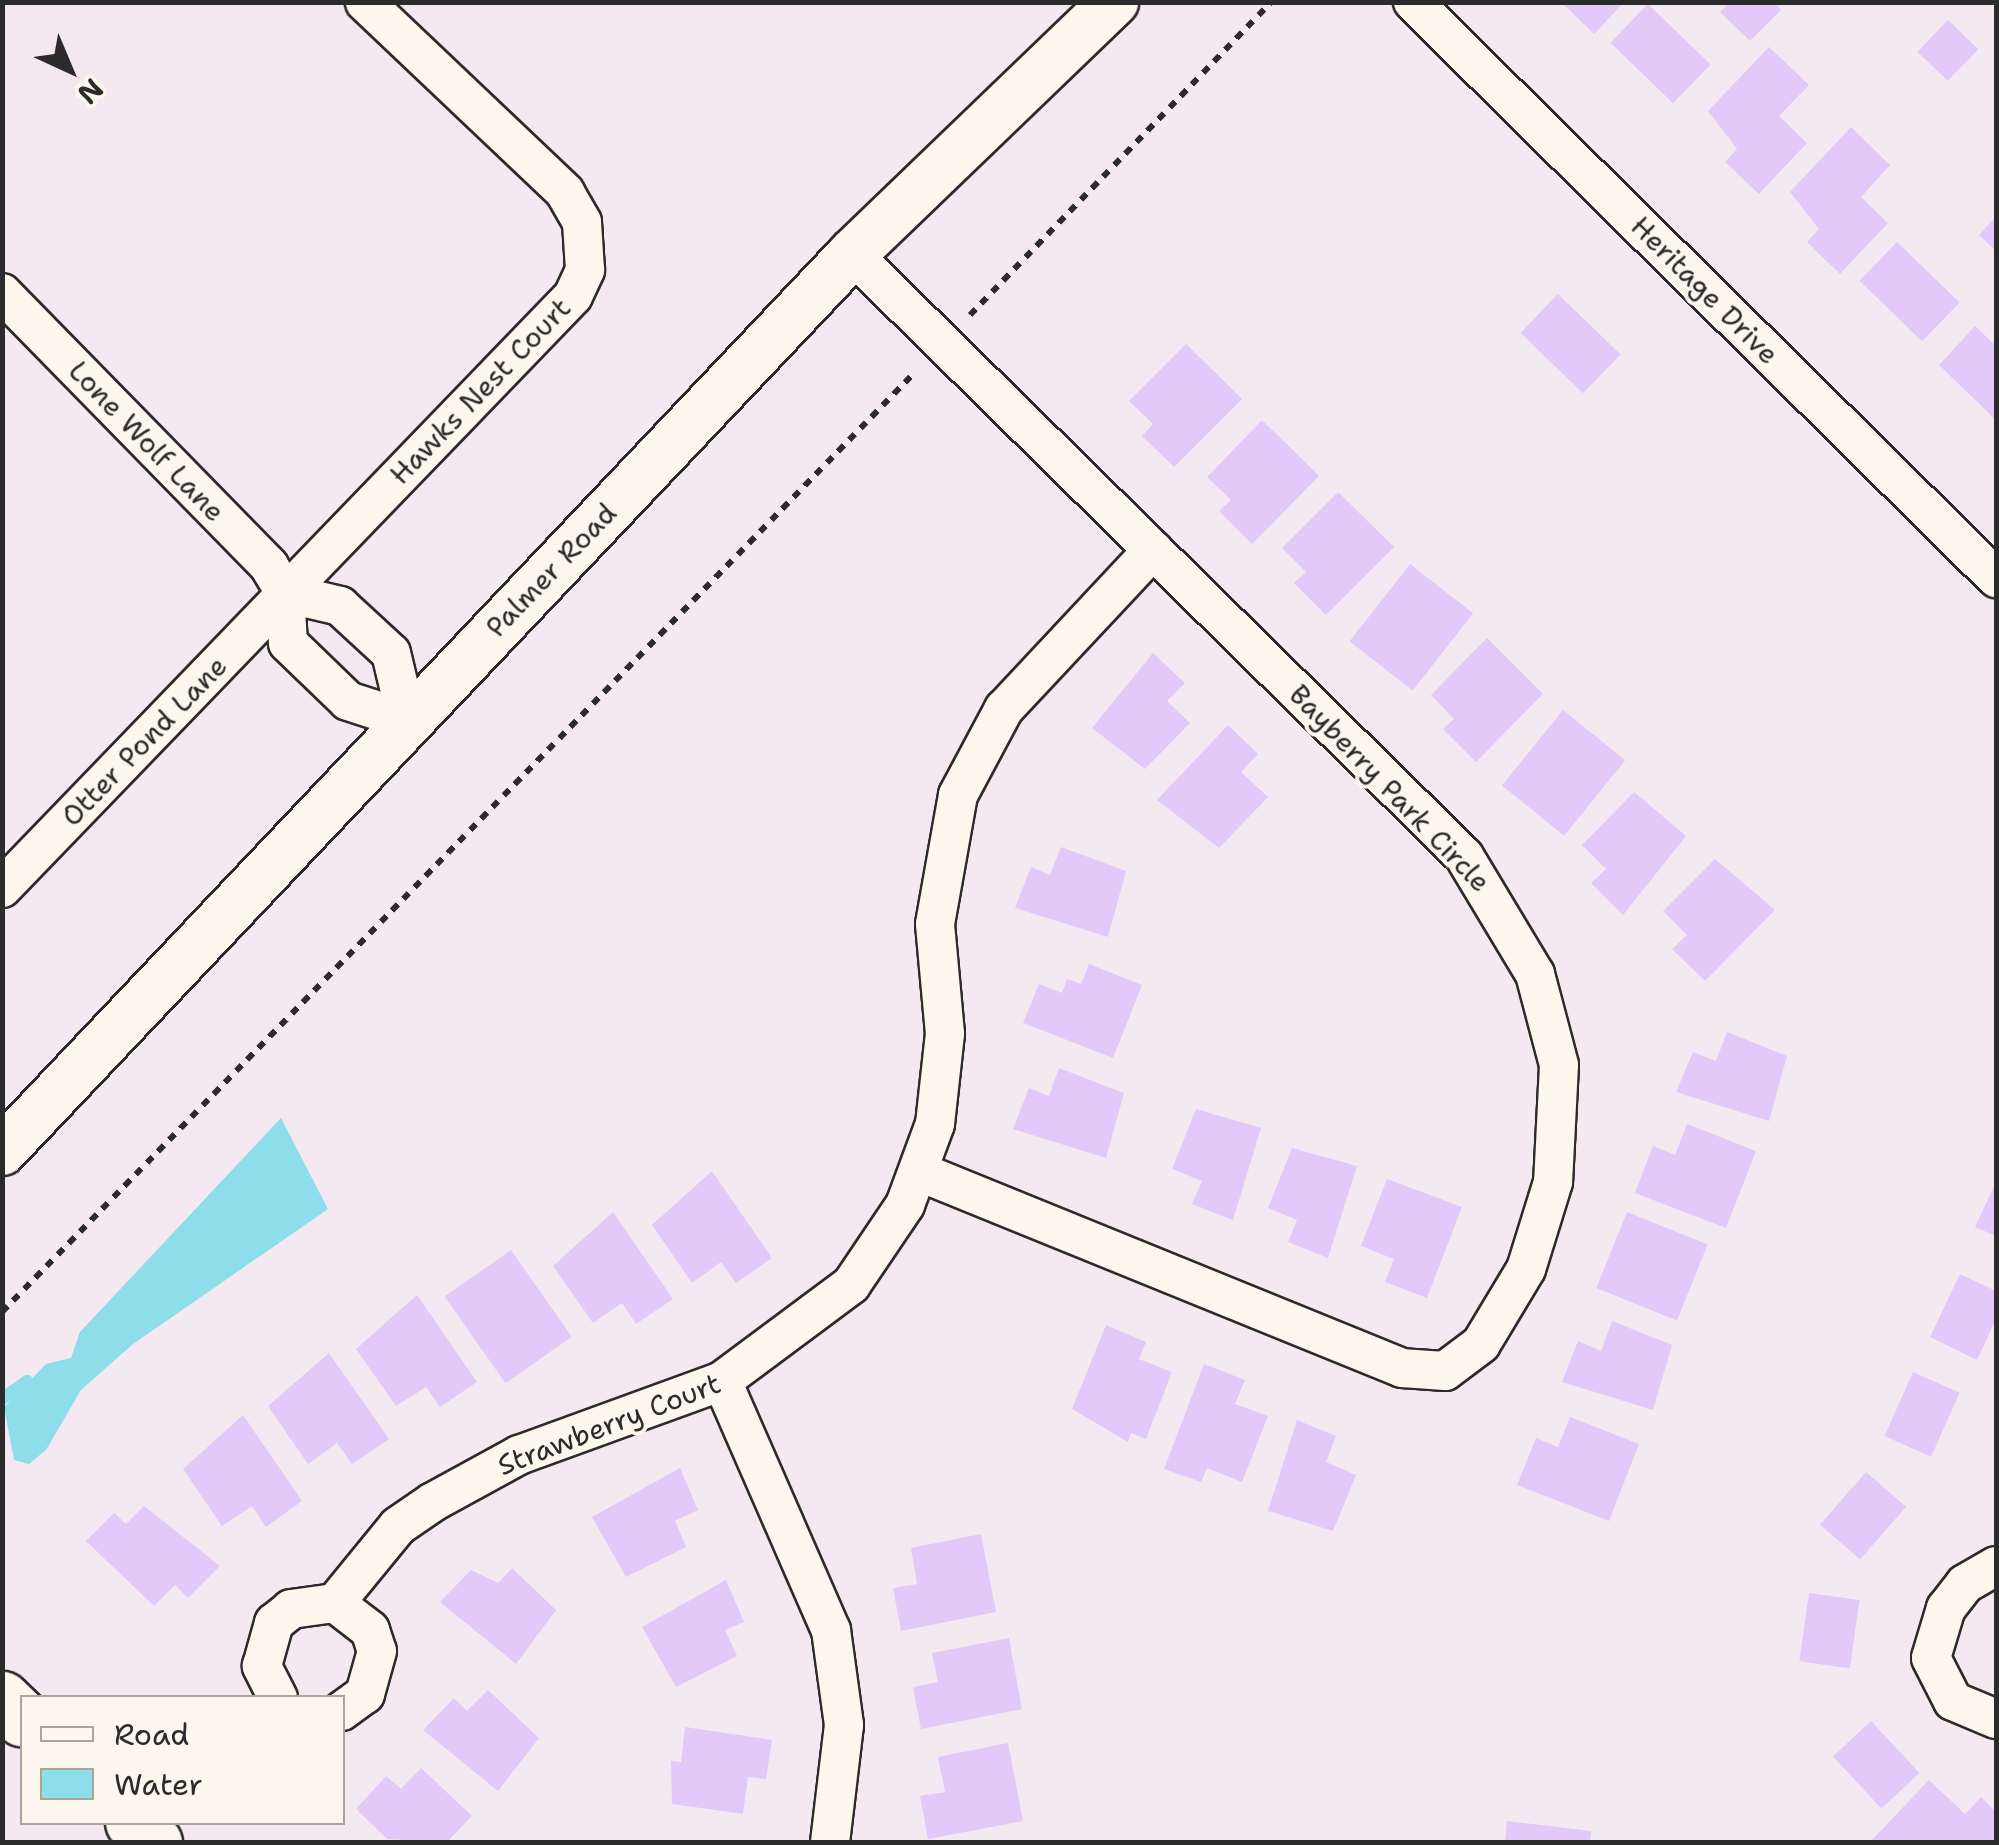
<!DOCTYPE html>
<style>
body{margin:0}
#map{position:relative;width:1999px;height:1845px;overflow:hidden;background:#f4e9f0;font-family:"Shantell Sans",sans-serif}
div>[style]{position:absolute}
.water>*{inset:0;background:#8dddeb}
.stream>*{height:12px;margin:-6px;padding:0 6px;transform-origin:6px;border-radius:6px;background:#8dddeb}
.building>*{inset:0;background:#e2c9f9;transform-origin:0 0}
.path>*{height:6px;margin-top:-3px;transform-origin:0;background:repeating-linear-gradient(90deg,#2b2b2b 0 8px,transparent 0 16px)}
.roads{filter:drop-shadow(2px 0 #2b2b2b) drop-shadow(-2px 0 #2b2b2b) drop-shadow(0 2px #2b2b2b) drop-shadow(0 -2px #2b2b2b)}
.minor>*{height:38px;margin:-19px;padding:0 19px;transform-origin:19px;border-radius:19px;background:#fbf7ec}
.tertiary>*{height:48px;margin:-24px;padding:0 24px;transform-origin:24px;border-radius:24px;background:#fbf7ec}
.secondary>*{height:55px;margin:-27.5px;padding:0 27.5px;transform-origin:27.5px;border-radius:27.5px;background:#fbf7ec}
span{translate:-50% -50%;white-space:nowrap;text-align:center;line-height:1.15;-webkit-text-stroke:8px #fbf7ec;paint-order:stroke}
.street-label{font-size:28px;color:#2b2b2b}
.frame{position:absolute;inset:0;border:5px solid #2b2b2b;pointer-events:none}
.legend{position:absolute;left:20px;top:1695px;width:325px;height:130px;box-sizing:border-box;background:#fbf7ec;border:2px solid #a8a59f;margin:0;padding:12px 18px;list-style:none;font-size:30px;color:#2b2b2b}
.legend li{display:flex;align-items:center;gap:20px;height:50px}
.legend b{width:50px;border:2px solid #a8a59f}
.north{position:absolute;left:20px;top:20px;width:100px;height:100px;-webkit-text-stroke:8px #fbf7ec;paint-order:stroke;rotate:136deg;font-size:28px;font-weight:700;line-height:40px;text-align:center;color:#2b2b2b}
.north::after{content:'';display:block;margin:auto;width:35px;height:45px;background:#2b2b2b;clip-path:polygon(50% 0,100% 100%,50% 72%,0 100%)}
</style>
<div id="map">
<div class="water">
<div style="clip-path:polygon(281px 1118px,328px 1209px,133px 1344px,81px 1390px,46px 1450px,29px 1464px,14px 1460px,4px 1407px,46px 1364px,71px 1358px,80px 1332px)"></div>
</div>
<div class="stream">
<div style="left:2px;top:1399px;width:31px;rotate:-36deg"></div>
</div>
<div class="building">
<div style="clip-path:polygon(1561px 2px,1624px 2px,1594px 34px)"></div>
<div style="clip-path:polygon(1729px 2px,1773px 2px,1781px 10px,1750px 41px,1720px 12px)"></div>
<div style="left:1648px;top:4px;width:87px;height:54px;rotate:44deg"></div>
<div style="left:1948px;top:20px;width:42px;height:44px;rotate:44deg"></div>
<div style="clip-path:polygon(1769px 47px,1809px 85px,1779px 116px,1807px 143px,1759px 194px,1725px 162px,1737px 149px,1708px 111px)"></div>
<div style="clip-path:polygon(1851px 127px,1890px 165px,1861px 197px,1888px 223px,1840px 274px,1807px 242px,1819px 229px,1790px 192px)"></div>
<div style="clip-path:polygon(1996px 217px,1996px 251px,1979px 235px)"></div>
<div style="left:1897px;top:242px;width:87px;height:54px;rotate:44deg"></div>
<div style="left:1558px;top:294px;width:87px;height:54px;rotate:44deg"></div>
<div style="clip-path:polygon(1975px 326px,1996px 346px,1996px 420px,1939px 365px)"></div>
<div style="clip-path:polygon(1186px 344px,1242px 399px,1174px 467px,1142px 436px,1153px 424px,1129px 401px)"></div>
<div style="clip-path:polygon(1262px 420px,1319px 476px,1252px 544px,1219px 511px,1231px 500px,1207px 477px)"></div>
<div style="clip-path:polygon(1338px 492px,1394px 547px,1326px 615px,1294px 583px,1306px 572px,1282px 548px)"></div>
<div style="left:1410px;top:564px;width:80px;height:98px;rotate:38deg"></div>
<div style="clip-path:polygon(1487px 638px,1543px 694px,1476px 762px,1443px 729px,1454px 719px,1431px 695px)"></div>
<div style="clip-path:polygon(1153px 653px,1185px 683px,1167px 701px,1190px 723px,1145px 769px,1092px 728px)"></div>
<div style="left:1563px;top:710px;width:80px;height:97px;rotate:39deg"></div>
<div style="clip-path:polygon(1228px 725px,1258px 754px,1241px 772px,1268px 797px,1219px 848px,1157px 800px)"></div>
<div style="clip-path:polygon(1634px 792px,1686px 836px,1623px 915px,1591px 883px,1606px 869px,1582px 845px)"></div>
<div style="clip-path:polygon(1061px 847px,1126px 871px,1108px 937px,1015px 908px,1031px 867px,1050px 875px)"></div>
<div style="clip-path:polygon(1715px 859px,1775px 910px,1705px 981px,1672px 949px,1687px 935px,1663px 911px)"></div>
<div style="clip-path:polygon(1089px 964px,1142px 985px,1113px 1058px,1023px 1023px,1039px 984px,1062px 993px,1067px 979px,1081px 984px)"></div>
<div style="clip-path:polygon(1727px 1032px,1787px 1056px,1769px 1121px,1676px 1092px,1693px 1052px,1716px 1061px)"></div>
<div style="clip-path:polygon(1059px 1068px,1124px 1093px,1106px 1158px,1013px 1129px,1029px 1088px,1049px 1096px)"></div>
<div style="clip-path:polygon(1196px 1109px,1261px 1128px,1233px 1220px,1192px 1204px,1202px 1181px,1172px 1169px)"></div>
<div style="clip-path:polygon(1687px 1124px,1756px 1151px,1726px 1228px,1635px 1193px,1653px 1146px,1675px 1155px)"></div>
<div style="clip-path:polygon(1292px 1148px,1357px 1166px,1328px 1258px,1288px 1242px,1297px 1220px,1268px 1208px)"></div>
<div style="clip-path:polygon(712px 1171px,772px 1258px,736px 1283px,721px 1262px,692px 1283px,652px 1225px)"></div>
<div style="clip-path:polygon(1387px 1179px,1462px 1207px,1427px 1298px,1385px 1282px,1394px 1259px,1361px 1246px)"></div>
<div style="clip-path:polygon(1996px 1182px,1996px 1236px,1975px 1227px)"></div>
<div style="clip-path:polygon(613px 1212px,673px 1299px,636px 1324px,622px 1303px,593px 1323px,553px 1266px)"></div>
<div style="left:1627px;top:1212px;width:87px;height:82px;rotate:22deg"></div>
<div style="left:511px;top:1250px;width:106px;height:81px;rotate:55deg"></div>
<div style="clip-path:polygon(1960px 1274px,1996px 1291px,1996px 1319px,1977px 1360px,1930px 1337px)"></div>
<div style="clip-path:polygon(417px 1295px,477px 1382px,440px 1407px,426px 1387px,396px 1406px,356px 1349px)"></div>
<div style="clip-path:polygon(1612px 1321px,1672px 1345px,1653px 1410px,1562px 1382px,1578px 1341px,1601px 1351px)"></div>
<div style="clip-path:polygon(1106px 1325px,1146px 1342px,1139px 1359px,1172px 1372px,1146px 1439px,1131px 1433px,1128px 1442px,1072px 1409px)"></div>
<div style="clip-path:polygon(329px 1353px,389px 1439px,352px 1464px,337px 1443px,308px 1464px,268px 1406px)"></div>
<div style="clip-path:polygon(1204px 1364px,1245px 1380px,1235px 1404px,1268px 1416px,1242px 1482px,1207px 1468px,1201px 1482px,1164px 1469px)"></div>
<div style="left:1913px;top:1372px;width:51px;height:70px;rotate:24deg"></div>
<div style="clip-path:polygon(243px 1415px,302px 1501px,266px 1527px,252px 1506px,222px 1526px,183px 1469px)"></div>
<div style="clip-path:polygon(1570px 1417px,1639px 1444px,1609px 1521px,1517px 1485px,1536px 1438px,1558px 1447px)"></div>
<div style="clip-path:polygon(1297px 1420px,1336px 1436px,1326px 1462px,1356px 1475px,1333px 1531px,1268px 1511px)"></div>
<div style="clip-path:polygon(680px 1468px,698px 1510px,675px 1521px,686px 1547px,626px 1577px,592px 1517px)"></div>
<div style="left:1866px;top:1472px;width:53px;height:70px;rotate:41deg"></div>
<div style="clip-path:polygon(144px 1506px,220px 1566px,188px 1598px,175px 1585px,154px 1606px,86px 1541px,114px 1513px,126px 1524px)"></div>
<div style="clip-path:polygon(981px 1534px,996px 1612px,901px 1631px,893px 1588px,917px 1584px,911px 1548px)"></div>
<div style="clip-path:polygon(512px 1568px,556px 1610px,516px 1664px,440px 1602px,471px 1570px,498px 1583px)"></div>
<div style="clip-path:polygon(726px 1580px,744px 1622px,725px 1630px,737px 1656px,676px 1687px,642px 1627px)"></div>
<div style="left:1809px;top:1593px;width:51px;height:69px;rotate:8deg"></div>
<div style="clip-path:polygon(1009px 1638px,1022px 1709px,921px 1729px,913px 1687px,938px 1682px,932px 1653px)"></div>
<div style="clip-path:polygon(488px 1690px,539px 1738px,498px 1791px,423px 1730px,454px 1698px,467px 1711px)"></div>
<div style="left:1871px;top:1721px;width:71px;height:52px;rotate:47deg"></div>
<div style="clip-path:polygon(685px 1727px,772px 1740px,766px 1779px,748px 1777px,743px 1814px,672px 1804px,671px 1761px,681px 1762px)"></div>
<div style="clip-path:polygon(1008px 1743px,1023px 1821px,928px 1839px,920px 1796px,945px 1792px,938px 1757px)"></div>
<div style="clip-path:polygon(421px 1768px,472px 1816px,447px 1842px,387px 1839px,356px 1809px,386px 1776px,401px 1789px)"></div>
<div style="clip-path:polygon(1929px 1780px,1965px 1814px,1981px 1797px,1996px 1812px,1996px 1842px,1870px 1842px)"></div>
<div style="clip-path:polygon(1507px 1821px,1591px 1831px,1590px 1842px,1505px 1842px)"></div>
</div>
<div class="path">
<div style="left:970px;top:315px;width:434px;rotate:-46.1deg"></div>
<div style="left:2px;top:1312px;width:1312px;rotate:-45.83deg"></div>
</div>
<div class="roads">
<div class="minor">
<div style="left:1413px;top:2px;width:820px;rotate:44.65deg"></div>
<div style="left:852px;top:254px;width:858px;rotate:44.53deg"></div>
<div style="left:1464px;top:856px;width:138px;rotate:59deg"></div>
<div style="left:1535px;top:974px;width:94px;rotate:75.2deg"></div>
<div style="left:1559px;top:1065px;width:117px;rotate:92.9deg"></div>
<div style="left:1553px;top:1182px;width:91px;rotate:107.2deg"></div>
<div style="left:1526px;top:1269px;width:87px;rotate:121deg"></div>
<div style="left:1481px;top:1344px;width:45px;rotate:143.1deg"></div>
<div style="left:1445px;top:1371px;width:43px;rotate:-176deg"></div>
<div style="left:1402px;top:1368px;width:520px;rotate:-157.87deg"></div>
<div style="left:2px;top:293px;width:382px;rotate:45.6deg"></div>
<div style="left:269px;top:566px;width:31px;rotate:59deg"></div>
<div style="left:285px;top:593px;width:50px;rotate:86.6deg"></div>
<div style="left:288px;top:643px;width:83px;rotate:44deg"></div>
<div style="left:348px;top:701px;width:62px;rotate:17.9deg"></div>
<div style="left:285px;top:593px;width:57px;rotate:13.3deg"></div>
<div style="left:340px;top:606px;width:69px;rotate:42.7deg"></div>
<div style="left:391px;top:653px;width:69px;rotate:76.6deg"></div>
<div style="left:2px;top:888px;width:822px;rotate:-46.03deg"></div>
<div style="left:573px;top:296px;width:29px;rotate:-65deg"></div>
<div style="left:585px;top:270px;width:48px;rotate:-93.6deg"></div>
<div style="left:582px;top:222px;width:34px;rotate:-120deg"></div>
<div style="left:565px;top:192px;width:276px;rotate:-136.5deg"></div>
<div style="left:722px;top:1381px;width:272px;rotate:66.4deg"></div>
<div style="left:831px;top:1630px;width:96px;rotate:82.2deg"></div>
<div style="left:844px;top:1725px;width:118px;rotate:96.8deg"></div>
<div style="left:1996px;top:1566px;width:36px;rotate:150deg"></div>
<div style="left:1965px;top:1584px;width:31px;rotate:128deg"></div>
<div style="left:1946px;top:1608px;width:52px;rotate:106.7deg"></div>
<div style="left:1931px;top:1658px;width:48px;rotate:62.9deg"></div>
<div style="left:1953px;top:1701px;width:47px;rotate:22.7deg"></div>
<div style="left:335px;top:1603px;width:99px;rotate:-50.7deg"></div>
<div style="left:398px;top:1526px;width:42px;rotate:-34.4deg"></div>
<div style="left:433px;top:1502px;width:98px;rotate:-28.7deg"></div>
<div style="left:519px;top:1455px;width:216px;rotate:-20deg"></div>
<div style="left:722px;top:1381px;width:161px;rotate:-36.7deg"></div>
<div style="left:851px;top:1285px;width:97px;rotate:-56deg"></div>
<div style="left:905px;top:1205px;width:86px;rotate:-69.7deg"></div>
<div style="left:935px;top:1124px;width:91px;rotate:-83.7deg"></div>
<div style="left:945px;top:1034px;width:110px;rotate:-95.2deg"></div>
<div style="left:935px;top:924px;width:131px;rotate:-79.9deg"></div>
<div style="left:958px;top:795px;width:98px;rotate:-61.9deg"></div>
<div style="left:1004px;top:709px;width:218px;rotate:-46.9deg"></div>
<div style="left:278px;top:1698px;width:36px;rotate:-117deg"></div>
<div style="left:262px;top:1666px;width:45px;rotate:-74.4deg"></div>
<div style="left:274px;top:1623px;width:22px;rotate:-39deg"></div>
<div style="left:291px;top:1609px;width:44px;rotate:-7.8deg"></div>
<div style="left:335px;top:1603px;width:44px;rotate:37.6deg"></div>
<div style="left:370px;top:1630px;width:22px;rotate:72deg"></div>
<div style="left:377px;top:1651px;width:45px;rotate:105.6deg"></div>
<div style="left:365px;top:1694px;width:29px;rotate:144deg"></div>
</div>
<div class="tertiary">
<div style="left:2px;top:1151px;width:1236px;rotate:-46.54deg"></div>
<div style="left:852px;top:254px;width:364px;rotate:-43.9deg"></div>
</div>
<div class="secondary">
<div style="left:2px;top:1699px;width:28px;rotate:44deg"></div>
<div style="left:133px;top:1822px;width:29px;rotate:44deg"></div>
</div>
</div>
<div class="street-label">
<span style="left:1705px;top:290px;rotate:45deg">Heritage Drive</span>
<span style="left:480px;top:391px;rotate:-46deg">Hawks Nest Court</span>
<span style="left:147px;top:441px;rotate:46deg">Lone Wolf Lane</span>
<span style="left:551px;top:570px;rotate:-46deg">Palmer Road</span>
<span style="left:144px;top:741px;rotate:-46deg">Otter Pond Lane</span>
<span style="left:1390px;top:788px;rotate:46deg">Bayberry Park Circle</span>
<span style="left:609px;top:1424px;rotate:-21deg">Strawberry Court</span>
</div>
<div class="frame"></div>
<ul class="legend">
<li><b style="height:12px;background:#fbf7ec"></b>Road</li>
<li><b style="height:28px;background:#8dddeb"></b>Water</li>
</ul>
<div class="north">N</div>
</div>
